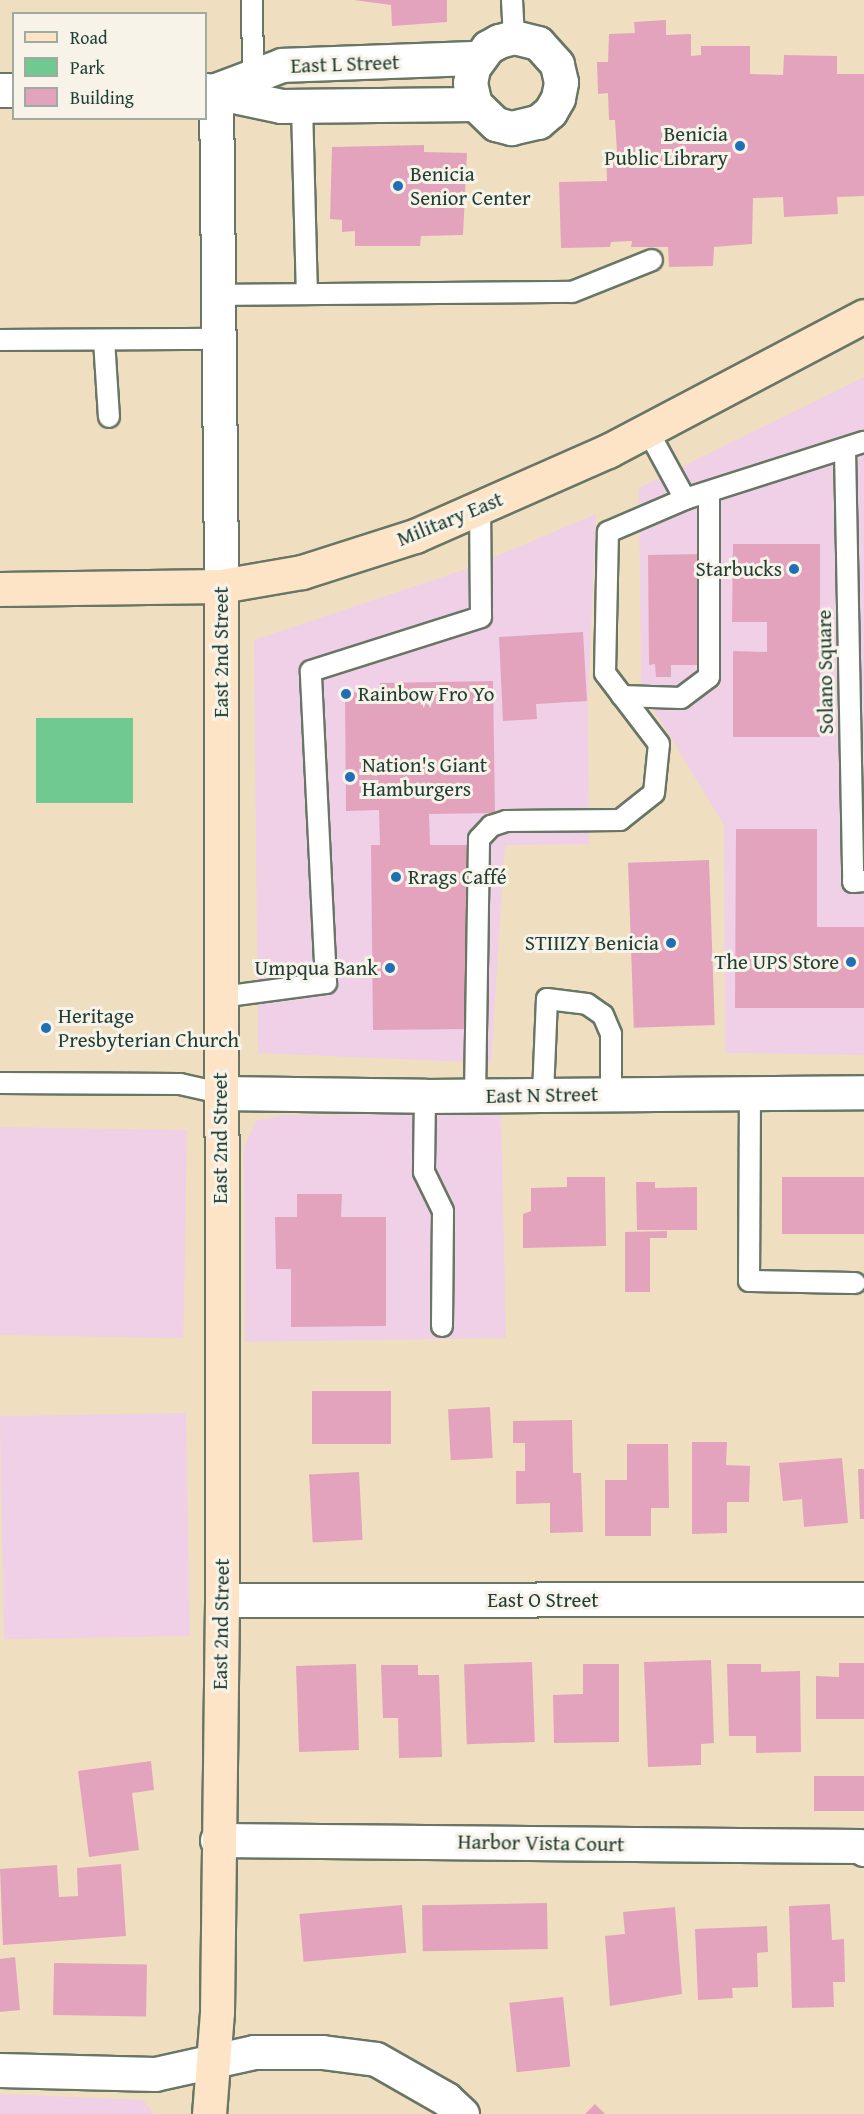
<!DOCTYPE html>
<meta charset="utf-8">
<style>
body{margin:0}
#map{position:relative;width:864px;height:2114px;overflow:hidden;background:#efdfc0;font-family:"Gentium Book Plus",serif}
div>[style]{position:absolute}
.built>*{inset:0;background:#efd0e6;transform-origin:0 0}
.green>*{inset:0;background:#70c990;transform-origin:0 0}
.building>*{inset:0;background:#e3a3bd;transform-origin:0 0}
.roads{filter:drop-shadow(2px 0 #687665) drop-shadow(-2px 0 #687665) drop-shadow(0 2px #687665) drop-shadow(0 -2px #687665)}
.service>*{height:20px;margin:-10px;padding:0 10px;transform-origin:10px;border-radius:10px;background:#fff}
.minor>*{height:33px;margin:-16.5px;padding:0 16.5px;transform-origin:16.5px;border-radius:16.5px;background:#fff}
.tertiary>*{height:33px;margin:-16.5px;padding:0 16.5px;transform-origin:16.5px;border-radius:16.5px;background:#fff}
.secondary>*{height:33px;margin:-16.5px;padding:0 16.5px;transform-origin:16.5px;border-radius:16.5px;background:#fee4c6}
.dots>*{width:16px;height:16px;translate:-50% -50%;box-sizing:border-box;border:3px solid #f7f3e8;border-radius:50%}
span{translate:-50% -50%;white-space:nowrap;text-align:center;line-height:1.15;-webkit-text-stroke:6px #f7f3e8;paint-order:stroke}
.street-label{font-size:21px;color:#1f3d34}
.poi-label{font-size:21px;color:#1f3d34}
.right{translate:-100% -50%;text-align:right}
.left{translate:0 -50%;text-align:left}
.legend{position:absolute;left:12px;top:12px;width:195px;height:108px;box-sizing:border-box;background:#f7f3e8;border:2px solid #a1aaa0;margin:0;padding:8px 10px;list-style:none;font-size:18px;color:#1f3d34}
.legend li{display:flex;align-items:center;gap:12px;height:30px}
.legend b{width:30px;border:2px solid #a1aaa0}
</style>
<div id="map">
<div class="built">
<div style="clip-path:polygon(864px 377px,864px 1055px,725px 1053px,724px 825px,641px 689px,639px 488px)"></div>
<div style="clip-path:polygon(596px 514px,588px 699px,589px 844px,505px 845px,491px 1063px,258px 1053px,254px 640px,466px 569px)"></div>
<div style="clip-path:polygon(501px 1113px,506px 1338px,245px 1342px,244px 1147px,256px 1121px,283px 1115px)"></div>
<div style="left:0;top:1127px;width:187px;height:208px;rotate:1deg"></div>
<div style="left:186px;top:1413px;width:223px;height:186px;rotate:89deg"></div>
<div style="clip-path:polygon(0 2094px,143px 2100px,154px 2114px,0 2114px)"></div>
</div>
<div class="green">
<div style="left:36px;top:718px;width:97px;height:85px"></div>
</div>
<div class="building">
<div style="clip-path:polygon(354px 0,447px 0,447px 22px,392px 26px,391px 5px)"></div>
<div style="clip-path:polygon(666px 20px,666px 35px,691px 34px,691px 56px,701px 55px,701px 46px,750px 46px,750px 74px,783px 75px,784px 55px,837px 56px,837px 74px,864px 74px,864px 196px,837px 197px,838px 214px,784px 217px,783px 197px,753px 198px,752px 244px,714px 247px,713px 266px,669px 267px,668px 247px,631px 247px,632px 241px,611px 242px,610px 247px,561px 248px,559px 182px,607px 181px,606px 152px,617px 152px,615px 120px,609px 120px,608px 93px,598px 94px,597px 62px,608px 62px,609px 34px,635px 33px,634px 22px)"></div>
<div style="clip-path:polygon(424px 145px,424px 152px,467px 153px,463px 235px,421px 236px,420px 246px,355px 246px,355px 231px,342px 232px,342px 220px,330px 219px,332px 147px)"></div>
<div style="clip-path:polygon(733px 544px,820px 544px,820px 737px,733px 737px,733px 651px,767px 652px,767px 622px,732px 622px)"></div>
<div style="clip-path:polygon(702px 554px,703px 665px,671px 665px,671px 677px,656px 677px,655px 664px,649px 665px,648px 555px)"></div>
<div style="clip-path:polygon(583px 632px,587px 701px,536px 704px,537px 719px,503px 721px,499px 637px)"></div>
<div style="clip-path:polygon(493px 681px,495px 813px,429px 814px,430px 845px,469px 845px,471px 1029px,373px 1030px,371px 845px,380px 845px,379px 810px,346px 811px,345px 692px,380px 692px,380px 683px)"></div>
<div style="clip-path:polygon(736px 829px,817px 829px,817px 927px,864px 927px,864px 1008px,735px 1008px)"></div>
<div style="left:709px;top:860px;width:165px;height:81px;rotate:88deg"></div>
<div style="clip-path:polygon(567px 1177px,605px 1177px,606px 1246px,523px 1248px,523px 1214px,531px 1211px,531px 1188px,567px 1187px)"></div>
<div style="left:864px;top:1177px;width:57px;height:82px;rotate:90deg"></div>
<div style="clip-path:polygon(636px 1182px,655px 1182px,655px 1188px,697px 1187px,697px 1230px,637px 1230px)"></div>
<div style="clip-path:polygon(297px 1194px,342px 1194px,341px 1217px,386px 1217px,386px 1326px,291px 1327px,291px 1269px,276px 1269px,275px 1217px,297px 1217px)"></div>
<div style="clip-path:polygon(667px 1231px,667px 1238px,650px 1238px,650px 1292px,625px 1292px,625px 1232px)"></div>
<div style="left:391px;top:1391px;width:53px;height:79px;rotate:90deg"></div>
<div style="left:490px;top:1407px;width:51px;height:42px;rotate:87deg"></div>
<div style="clip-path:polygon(572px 1420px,573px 1473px,581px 1473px,583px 1532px,550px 1533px,550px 1503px,516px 1504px,516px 1471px,525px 1471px,525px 1443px,513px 1443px,513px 1421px)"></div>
<div style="clip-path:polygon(692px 1442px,727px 1442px,726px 1465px,750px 1466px,749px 1502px,727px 1502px,727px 1533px,692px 1534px)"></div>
<div style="clip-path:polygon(627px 1444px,668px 1444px,669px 1508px,651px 1508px,651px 1536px,605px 1536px,605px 1480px,627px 1480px)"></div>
<div style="clip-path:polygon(842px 1458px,848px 1523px,804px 1527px,802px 1499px,783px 1501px,779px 1463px)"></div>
<div style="clip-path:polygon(858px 1469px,864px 1469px,864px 1519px,860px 1519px)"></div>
<div style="left:359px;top:1472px;width:68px;height:50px;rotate:87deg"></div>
<div style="clip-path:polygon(711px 1660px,714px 1743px,701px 1744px,701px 1765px,648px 1767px,644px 1662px)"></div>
<div style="left:532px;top:1662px;width:80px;height:68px;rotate:88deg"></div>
<div style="clip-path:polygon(839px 1663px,864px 1663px,864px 1719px,816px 1719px,816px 1676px,839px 1677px)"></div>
<div style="left:356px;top:1664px;width:86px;height:60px;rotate:88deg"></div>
<div style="clip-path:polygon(583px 1664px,619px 1664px,619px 1742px,554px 1743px,553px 1695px,583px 1694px)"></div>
<div style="clip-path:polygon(727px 1664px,761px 1664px,761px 1672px,800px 1671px,801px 1752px,756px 1753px,756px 1736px,729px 1736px)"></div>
<div style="clip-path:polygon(381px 1665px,418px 1665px,418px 1675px,439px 1675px,442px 1757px,399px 1758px,398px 1718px,383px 1718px)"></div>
<div style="clip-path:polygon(151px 1761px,154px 1790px,132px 1793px,139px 1850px,89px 1857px,78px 1771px)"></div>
<div style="left:864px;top:1776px;width:35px;height:50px;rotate:90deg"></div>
<div style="clip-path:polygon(121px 1864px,126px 1936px,3px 1945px,0 1869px,57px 1865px,59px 1897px,78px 1896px,77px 1868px)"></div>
<div style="left:547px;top:1903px;width:46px;height:125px;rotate:89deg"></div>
<div style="clip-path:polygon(830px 1904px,832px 1940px,844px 1939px,845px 1982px,833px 1982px,834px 2007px,792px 2008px,789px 1906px)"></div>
<div style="left:402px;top:1905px;width:48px;height:103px;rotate:85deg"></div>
<div style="clip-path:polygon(675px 1907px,682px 1994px,610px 2006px,605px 1936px,625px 1934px,623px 1912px)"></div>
<div style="clip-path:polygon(767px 1926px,768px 1952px,757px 1953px,758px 1987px,732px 1988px,733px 1998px,698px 2000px,695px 1929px)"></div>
<div style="clip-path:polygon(15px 1957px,20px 2010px,0 2012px,0 1959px)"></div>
<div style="left:54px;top:1963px;width:93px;height:52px;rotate:1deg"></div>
<div style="left:563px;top:1997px;width:70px;height:54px;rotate:84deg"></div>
<div style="clip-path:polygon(595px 2104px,605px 2114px,585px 2114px)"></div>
</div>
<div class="roads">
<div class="service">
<div style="left:252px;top:0;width:76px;rotate:89.2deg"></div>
<div style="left:512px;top:0;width:37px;rotate:87deg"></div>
<div style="left:302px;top:106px;width:188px;rotate:88.5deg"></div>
<div style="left:218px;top:295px;width:354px;rotate:-0.5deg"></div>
<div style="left:572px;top:292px;width:86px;rotate:-21.8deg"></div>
<div style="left:0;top:340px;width:219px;rotate:-0.3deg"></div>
<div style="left:104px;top:340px;width:77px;rotate:86.3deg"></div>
<div style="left:648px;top:431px;width:77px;rotate:61.4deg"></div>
<div style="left:685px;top:499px;width:188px;rotate:-17.7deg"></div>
<div style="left:845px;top:450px;width:432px;rotate:88.9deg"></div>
<div style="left:853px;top:882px;width:11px;rotate:-5deg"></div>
<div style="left:622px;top:696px;width:59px;rotate:1.9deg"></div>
<div style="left:681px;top:698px;width:35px;rotate:-37deg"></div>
<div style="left:709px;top:677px;width:185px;rotate:-90deg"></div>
<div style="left:221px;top:997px;width:106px;rotate:-7.6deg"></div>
<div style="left:326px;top:983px;width:312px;rotate:-92.8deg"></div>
<div style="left:311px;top:671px;width:178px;rotate:-17.6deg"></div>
<div style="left:481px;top:617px;width:109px;rotate:-90.5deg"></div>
<div style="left:0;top:1083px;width:180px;rotate:0.3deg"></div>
<div style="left:180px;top:1084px;width:41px;rotate:12.7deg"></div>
<div style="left:750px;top:1093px;width:188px;rotate:90.3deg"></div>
<div style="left:749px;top:1281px;width:106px;rotate:1.1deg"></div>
<div style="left:543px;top:1094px;width:95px;rotate:-87.6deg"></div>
<div style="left:547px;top:999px;width:40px;rotate:7.1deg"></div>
<div style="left:587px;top:1004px;width:19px;rotate:35deg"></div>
<div style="left:603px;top:1015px;width:21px;rotate:67deg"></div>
<div style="left:611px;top:1034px;width:60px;rotate:90deg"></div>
<div style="left:425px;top:1096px;width:76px;rotate:90.8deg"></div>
<div style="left:424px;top:1172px;width:43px;rotate:64deg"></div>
<div style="left:443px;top:1211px;width:115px;rotate:90.5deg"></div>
<div style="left:475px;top:1096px;width:257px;rotate:-89.1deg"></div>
<div style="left:479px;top:839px;width:18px;rotate:-47deg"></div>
<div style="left:491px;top:826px;width:16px;rotate:-18deg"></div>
<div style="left:506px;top:821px;width:114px;rotate:-0.5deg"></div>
<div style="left:620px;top:820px;width:43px;rotate:-38.5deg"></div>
<div style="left:654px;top:793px;width:49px;rotate:-84.2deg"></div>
<div style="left:659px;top:744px;width:89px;rotate:-127.3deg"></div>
<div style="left:605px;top:673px;width:141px;rotate:-88.8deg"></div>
<div style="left:608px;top:532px;width:84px;rotate:-23.2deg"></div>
</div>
<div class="minor">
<div style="left:0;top:90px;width:14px"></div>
<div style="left:206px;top:90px;width:77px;rotate:12deg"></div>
<div style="left:281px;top:106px;width:194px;rotate:-0.6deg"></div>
<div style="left:475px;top:104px;width:29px;rotate:44deg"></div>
<div style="left:496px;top:124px;width:16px;rotate:15deg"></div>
<div style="left:511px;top:128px;width:28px;rotate:-13deg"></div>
<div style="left:538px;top:122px;width:16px;rotate:-40deg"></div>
<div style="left:550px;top:112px;width:16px;rotate:-60deg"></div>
<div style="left:558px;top:98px;width:16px;rotate:-79deg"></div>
<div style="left:561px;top:82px;width:18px;rotate:-103deg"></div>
<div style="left:557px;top:64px;width:28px;rotate:-132deg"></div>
<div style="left:538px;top:43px;width:25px;rotate:-166deg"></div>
<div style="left:514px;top:37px;width:16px;rotate:165deg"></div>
<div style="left:499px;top:41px;width:13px;rotate:151deg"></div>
<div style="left:488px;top:47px;width:26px;rotate:126deg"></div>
<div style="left:473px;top:68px;width:15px;rotate:101deg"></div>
<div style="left:470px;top:83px;width:22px;rotate:77deg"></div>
<div style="left:216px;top:90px;width:71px;rotate:-20.7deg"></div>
<div style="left:282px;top:65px;width:195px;rotate:-2.1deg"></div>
<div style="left:220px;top:1093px;width:205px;rotate:0.8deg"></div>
<div style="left:425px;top:1096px;width:439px;rotate:-0.5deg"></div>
<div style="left:222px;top:1600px;width:642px;rotate:-0.09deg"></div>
<div style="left:217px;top:1840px;width:642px;rotate:0.54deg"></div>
<div style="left:859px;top:1846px;width:6px;rotate:31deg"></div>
<div style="left:0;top:2070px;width:155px;rotate:1.5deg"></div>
<div style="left:155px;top:2074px;width:101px;rotate:-12.5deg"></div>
<div style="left:254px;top:2052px;width:68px"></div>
<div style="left:322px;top:2052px;width:54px;rotate:7.4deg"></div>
<div style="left:376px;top:2059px;width:81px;rotate:29.7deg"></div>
<div style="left:446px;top:2099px;width:22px;rotate:43deg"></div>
</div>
<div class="tertiary">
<div style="left:216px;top:90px;width:496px;rotate:89.4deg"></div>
</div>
<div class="secondary">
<div style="left:0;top:589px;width:221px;rotate:-0.8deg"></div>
<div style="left:221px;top:586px;width:82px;rotate:-9.8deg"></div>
<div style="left:302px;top:572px;width:119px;rotate:-17.7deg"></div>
<div style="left:415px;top:536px;width:211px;rotate:-23.8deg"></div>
<div style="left:608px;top:451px;width:289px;rotate:-27.8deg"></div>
<div style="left:209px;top:2114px;width:102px;rotate:-85.5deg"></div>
<div style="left:217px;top:2012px;width:412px;rotate:-89.3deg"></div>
<div style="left:222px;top:1600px;width:1014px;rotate:-90.06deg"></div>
</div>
</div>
<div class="dots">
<div style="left:740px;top:146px;background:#1f6fb2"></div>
<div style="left:398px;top:186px;background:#1f6fb2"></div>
<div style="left:794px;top:569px;background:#1f6fb2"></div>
<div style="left:346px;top:694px;background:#1f6fb2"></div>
<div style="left:350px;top:777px;background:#1f6fb2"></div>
<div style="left:396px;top:877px;background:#1f6fb2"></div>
<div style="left:671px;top:943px;background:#1f6fb2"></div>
<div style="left:851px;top:962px;background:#1f6fb2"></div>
<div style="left:390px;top:968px;background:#1f6fb2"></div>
<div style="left:46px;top:1028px;background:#1f6fb2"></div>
</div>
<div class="street-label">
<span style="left:345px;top:64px;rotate:-2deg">East L Street</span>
<span style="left:450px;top:519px;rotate:-22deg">Military East</span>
<span style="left:221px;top:652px;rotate:-90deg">East 2nd Street</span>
<span style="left:825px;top:672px;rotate:-91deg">Solano Square</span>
<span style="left:542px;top:1095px;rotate:-1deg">East N Street</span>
<span style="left:220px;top:1138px;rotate:-90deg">East 2nd Street</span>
<span style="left:543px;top:1600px">East O Street</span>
<span style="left:221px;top:1624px;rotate:-89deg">East 2nd Street</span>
<span style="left:541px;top:1843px;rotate:1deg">Harbor Vista Court</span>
</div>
<div class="poi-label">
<span class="right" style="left:728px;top:146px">Benicia<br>Public Library</span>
<span class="left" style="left:410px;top:186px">Benicia<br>Senior Center</span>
<span class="right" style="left:782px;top:569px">Starbucks</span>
<span class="left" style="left:358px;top:694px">Rainbow Fro Yo</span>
<span class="left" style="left:362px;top:777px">Nation's Giant<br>Hamburgers</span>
<span class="left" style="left:408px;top:877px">Rrags Caffé</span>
<span class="right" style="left:659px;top:943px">STIIIZY Benicia</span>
<span class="right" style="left:839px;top:962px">The UPS Store</span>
<span class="right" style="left:378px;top:968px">Umpqua Bank</span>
<span class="left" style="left:58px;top:1028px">Heritage<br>Presbyterian Church</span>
</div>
<ul class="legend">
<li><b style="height:8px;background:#fee4c6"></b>Road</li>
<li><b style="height:16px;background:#70c990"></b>Park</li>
<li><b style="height:16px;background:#e3a3bd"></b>Building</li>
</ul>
</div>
